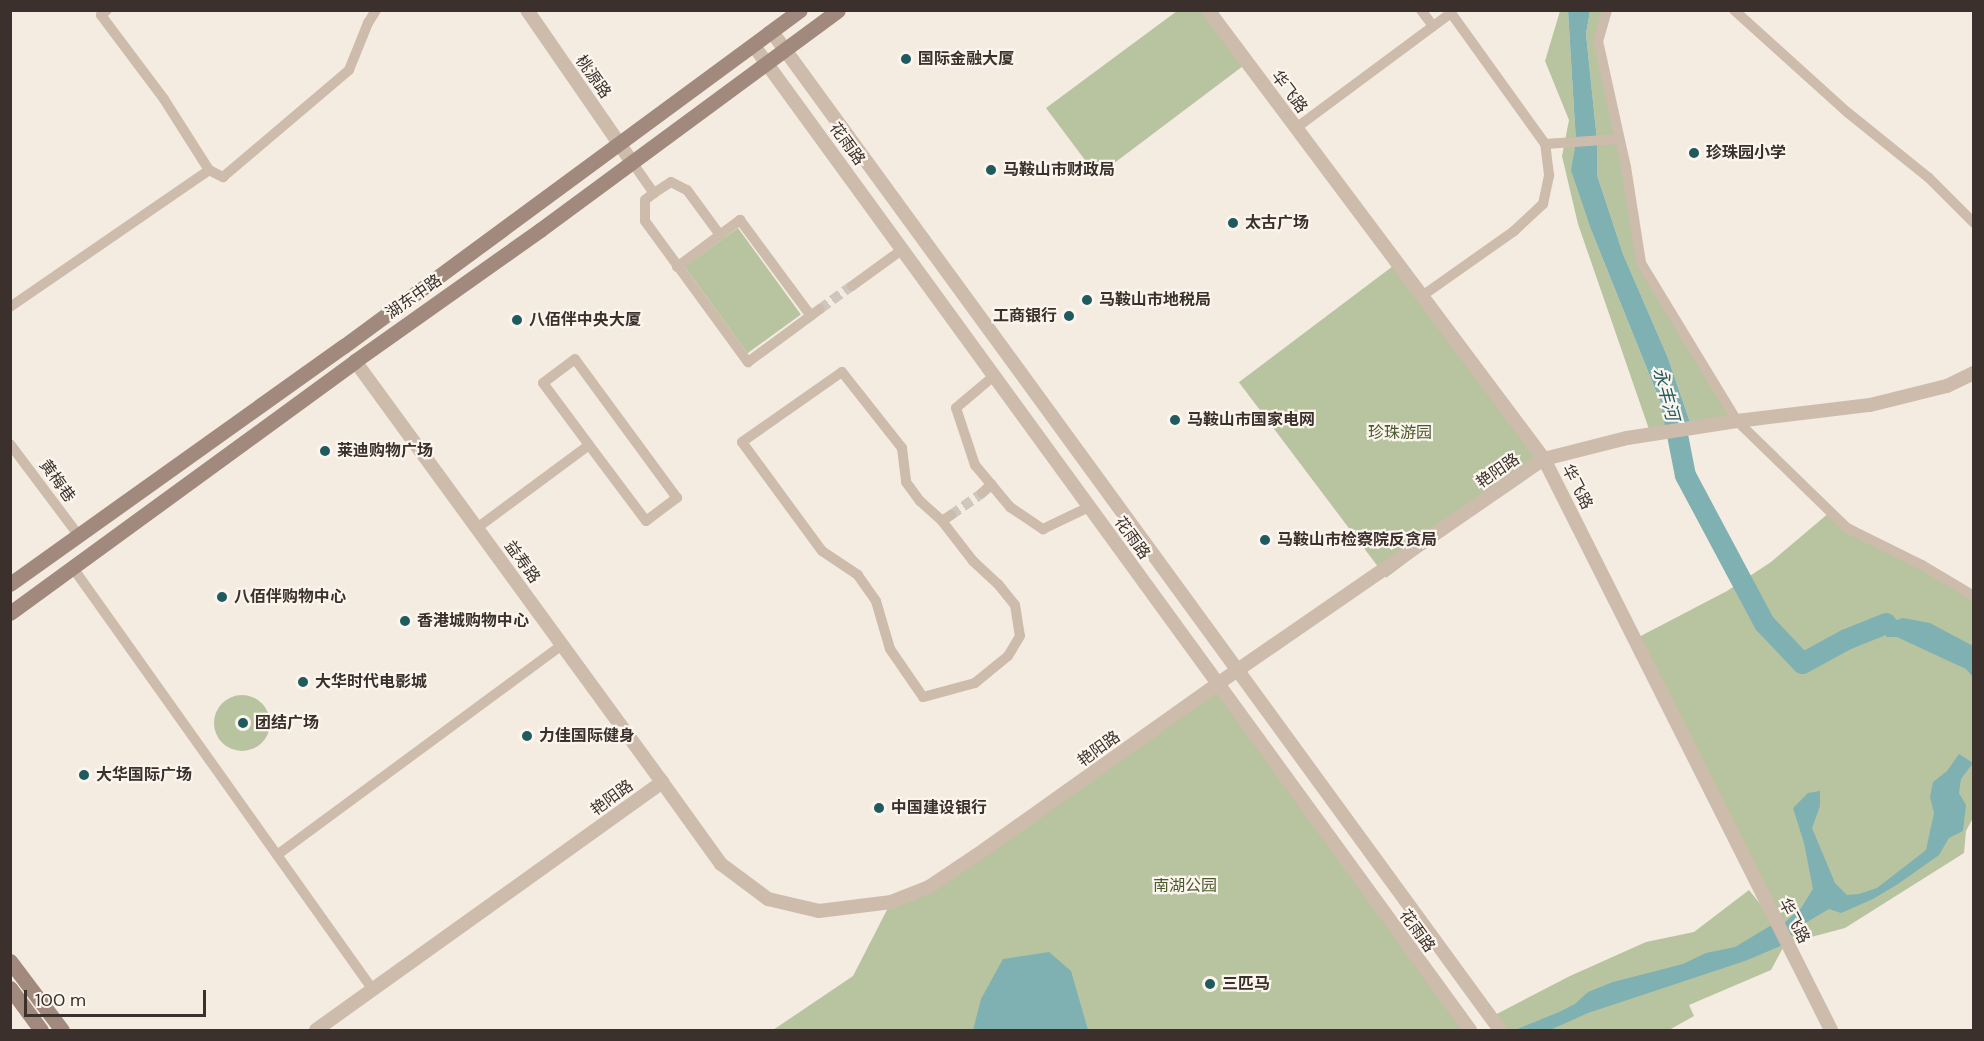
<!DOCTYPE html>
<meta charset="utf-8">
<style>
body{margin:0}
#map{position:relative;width:1984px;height:1041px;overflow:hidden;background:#f4ebe1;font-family:"DM Sans","Noto Sans SC",sans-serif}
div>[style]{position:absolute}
.green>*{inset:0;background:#b8c4a0;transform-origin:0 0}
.round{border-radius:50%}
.water>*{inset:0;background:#7fb0b2}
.river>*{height:21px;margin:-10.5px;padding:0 10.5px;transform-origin:10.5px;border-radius:10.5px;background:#7fb0b2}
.minor-tunnel>*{height:10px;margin-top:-5px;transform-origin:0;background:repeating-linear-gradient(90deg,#cfc6bd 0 10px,transparent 0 15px)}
.minor>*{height:10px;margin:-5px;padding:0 5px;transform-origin:5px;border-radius:5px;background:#cdbbac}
.tertiary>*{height:14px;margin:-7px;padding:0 7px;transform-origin:7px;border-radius:7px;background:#cdbbac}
.secondary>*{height:15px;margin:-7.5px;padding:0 7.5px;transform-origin:7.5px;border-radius:7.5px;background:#a18a7d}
.dots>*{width:16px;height:16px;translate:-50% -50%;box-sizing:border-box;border:3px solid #fbf5ee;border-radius:50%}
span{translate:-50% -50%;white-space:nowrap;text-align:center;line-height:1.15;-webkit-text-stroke:4.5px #fbf5ee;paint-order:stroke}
.poi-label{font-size:16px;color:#3b302b;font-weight:700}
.left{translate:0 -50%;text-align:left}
.right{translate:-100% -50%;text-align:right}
.street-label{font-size:16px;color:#3b302b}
.park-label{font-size:16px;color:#4a5a2e}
.water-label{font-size:18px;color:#1f5a5e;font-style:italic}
.frame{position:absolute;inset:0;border:12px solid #3b302b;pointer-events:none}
.scale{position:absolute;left:24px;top:990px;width:182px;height:27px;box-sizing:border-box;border:3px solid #3b302b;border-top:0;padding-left:8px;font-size:18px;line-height:21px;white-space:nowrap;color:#3b302b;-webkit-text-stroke:4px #fbf5ee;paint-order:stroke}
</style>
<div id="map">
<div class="green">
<div style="clip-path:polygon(1177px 11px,1208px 11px,1247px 63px,1097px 176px,1046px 108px)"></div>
<div style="clip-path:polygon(1560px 11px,1568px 11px,1576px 142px,1592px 232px,1672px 431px,1651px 435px,1578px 224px,1562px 156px,1569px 120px,1545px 61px)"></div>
<div style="clip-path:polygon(1590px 11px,1607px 11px,1598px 41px,1641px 263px,1737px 421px,1692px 428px,1668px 358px,1623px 254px,1597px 175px,1597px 140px,1586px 34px)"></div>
<div style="left:738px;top:228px;width:107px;height:66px;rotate:54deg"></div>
<div style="left:1397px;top:263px;width:245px;height:198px;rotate:53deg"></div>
<div style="clip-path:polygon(1830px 512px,1973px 596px,1974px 816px,1966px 831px,1964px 853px,1845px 928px,1785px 944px,1771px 970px,1689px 1005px,1694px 1016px,1669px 1030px,1500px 1030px,1491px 1017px,1570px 976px,1646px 942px,1694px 932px,1749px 890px,1772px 919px,1635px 639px,1727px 591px,1771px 562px)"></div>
<div style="clip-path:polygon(1216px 685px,1470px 1030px,773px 1030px,853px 976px,891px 902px,984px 850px)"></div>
<div class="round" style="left:214px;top:695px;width:56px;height:56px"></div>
</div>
<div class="water">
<div style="clip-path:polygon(1568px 11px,1590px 11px,1586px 34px,1597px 140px,1597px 175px,1623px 254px,1668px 358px,1692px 428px,1672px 431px,1592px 232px,1571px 170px,1576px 142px)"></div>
<div style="clip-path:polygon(1903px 618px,1930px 623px,1973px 646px,1973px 677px,1966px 669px,1927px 651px,1897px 637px,1886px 637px,1886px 623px)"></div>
<div style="clip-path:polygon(1959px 754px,1973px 763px,1961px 779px,1959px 793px,1966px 805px,1963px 831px,1949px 838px,1939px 855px,1898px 884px,1873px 899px,1841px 913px,1829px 909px,1802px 925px,1789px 938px,1782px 925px,1801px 908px,1813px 889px,1804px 843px,1793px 808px,1808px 793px,1820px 791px,1820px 806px,1812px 828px,1835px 883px,1847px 895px,1859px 894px,1877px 888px,1926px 850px,1934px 813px,1930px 797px,1933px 782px,1947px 771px)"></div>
<div style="clip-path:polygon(1775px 923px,1785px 944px,1745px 961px,1588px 1013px,1550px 1030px,1515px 1030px,1559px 1012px,1575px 1004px,1588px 992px,1613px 982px,1683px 964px,1706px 953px,1735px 947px)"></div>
<div style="clip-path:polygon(1049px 952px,1071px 971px,1088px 1030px,973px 1030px,981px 999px,1003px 959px)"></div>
</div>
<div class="river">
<div style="left:1672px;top:409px;width:67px;rotate:78.9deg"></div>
<div style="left:1685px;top:475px;width:168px;rotate:61.9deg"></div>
<div style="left:1764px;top:623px;width:55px;rotate:46.5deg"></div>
<div style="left:1802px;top:663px;width:50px;rotate:-28.6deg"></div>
<div style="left:1846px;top:639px;width:43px;rotate:-21.8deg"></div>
</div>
<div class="minor-tunnel">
<div style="left:820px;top:309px;width:39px;rotate:-36deg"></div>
<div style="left:951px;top:515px;width:38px;rotate:-35deg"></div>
</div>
<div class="minor">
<div style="left:1421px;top:10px;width:20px;rotate:53deg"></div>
<div style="left:1607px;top:10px;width:32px;rotate:106deg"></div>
<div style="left:1598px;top:41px;width:129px;rotate:77.5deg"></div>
<div style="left:1626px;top:167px;width:97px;rotate:81.1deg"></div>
<div style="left:1641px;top:263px;width:185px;rotate:58.7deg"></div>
<div style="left:1737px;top:421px;width:153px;rotate:44.2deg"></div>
<div style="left:1847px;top:528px;width:84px;rotate:26.3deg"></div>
<div style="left:1922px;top:565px;width:61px;rotate:30.8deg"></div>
<div style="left:1734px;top:10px;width:152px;rotate:42.1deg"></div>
<div style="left:1847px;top:112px;width:105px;rotate:38.8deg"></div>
<div style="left:1929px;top:178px;width:64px;rotate:45deg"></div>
<div style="left:1296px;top:128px;width:193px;rotate:-36.6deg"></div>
<div style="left:1451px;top:13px;width:161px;rotate:54.3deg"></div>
<div style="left:1545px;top:144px;width:74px;rotate:-3.9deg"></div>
<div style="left:632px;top:162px;width:38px;rotate:55deg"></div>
<div style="left:654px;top:193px;width:11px;rotate:142deg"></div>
<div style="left:645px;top:200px;width:21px;rotate:90deg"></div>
<div style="left:645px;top:221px;width:175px;rotate:53.9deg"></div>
<div style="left:748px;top:362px;width:89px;rotate:-36.4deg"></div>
<div style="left:209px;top:170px;width:16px;rotate:27deg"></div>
<div style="left:223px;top:177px;width:165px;rotate:-40.3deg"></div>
<div style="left:349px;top:70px;width:51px;rotate:-68deg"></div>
<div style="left:368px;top:23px;width:15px;rotate:-58deg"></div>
<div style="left:654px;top:193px;width:20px;rotate:-33deg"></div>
<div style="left:671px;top:182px;width:18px;rotate:27deg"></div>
<div style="left:687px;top:190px;width:56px;rotate:53.7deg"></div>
<div style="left:677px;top:267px;width:79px;rotate:-36.7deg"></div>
<div style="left:740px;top:220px;width:119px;rotate:53.5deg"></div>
<div style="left:852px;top:286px;width:63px;rotate:-36deg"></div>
<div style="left:1422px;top:296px;width:113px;rotate:-35.2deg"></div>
<div style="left:1514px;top:231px;width:40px;rotate:-43deg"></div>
<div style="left:1543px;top:204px;width:30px;rotate:-78deg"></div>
<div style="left:1549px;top:175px;width:31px;rotate:-97deg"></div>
<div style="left:10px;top:307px;width:242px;rotate:-34.5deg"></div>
<div style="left:209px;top:170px;width:84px;rotate:-122.4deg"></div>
<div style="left:164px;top:99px;width:105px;rotate:-126.9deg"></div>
<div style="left:101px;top:15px;width:8px;rotate:-40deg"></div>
<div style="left:995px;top:375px;width:51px;rotate:139.8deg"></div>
<div style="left:956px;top:408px;width:60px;rotate:71.6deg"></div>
<div style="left:975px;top:465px;width:55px;rotate:50.2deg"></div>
<div style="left:1010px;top:507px;width:40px;rotate:34deg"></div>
<div style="left:1043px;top:529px;width:51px;rotate:-25.6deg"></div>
<div style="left:10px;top:444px;width:115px;rotate:53.1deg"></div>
<div style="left:982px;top:493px;width:13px;rotate:-42deg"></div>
<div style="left:942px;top:521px;width:51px;rotate:52.2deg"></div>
<div style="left:973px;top:561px;width:34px;rotate:43deg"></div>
<div style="left:998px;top:584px;width:27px;rotate:51deg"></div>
<div style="left:1015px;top:605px;width:31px;rotate:81deg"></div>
<div style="left:1020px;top:636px;width:23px;rotate:121deg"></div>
<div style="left:1008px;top:656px;width:43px;rotate:140.7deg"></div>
<div style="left:975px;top:683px;width:54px;rotate:164.9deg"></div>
<div style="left:923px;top:697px;width:58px;rotate:-124.5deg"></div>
<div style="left:890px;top:649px;width:50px;rotate:-106.3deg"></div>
<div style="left:876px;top:601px;width:32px;rotate:-125deg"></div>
<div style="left:858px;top:575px;width:43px;rotate:-146.3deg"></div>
<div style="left:822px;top:551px;width:135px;rotate:-126.3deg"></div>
<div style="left:742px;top:442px;width:122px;rotate:-35deg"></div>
<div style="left:842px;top:372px;width:97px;rotate:51.7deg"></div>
<div style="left:902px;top:448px;width:34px;rotate:83deg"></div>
<div style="left:906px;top:482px;width:24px;rotate:54deg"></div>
<div style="left:920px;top:501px;width:30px;rotate:42deg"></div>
<div style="left:942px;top:521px;width:11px;rotate:-34deg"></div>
<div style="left:477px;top:528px;width:139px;rotate:-36.5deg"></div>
<div style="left:589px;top:445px;width:95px;rotate:53.1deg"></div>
<div style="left:646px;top:521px;width:39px;rotate:-37deg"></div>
<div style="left:677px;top:498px;width:172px;rotate:-126.3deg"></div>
<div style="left:575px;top:359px;width:40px;rotate:143deg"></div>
<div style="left:543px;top:383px;width:77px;rotate:53.4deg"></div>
<div style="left:73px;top:568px;width:518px;rotate:54.59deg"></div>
<div style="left:277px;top:855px;width:354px;rotate:-36.4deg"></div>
</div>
<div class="tertiary">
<div style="left:527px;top:10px;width:185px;rotate:55.4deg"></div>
<div style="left:1208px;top:10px;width:561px;rotate:53.19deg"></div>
<div style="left:1544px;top:459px;width:639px;rotate:63.31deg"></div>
<div style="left:772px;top:32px;width:1235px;rotate:53.89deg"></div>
<div style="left:754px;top:46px;width:1217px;rotate:53.96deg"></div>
<div style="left:355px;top:361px;width:521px;rotate:53.9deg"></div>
<div style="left:316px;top:1030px;width:426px;rotate:-35.6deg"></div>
<div style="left:662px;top:782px;width:101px;rotate:54.3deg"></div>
<div style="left:721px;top:864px;width:59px;rotate:36.7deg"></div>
<div style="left:768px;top:899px;width:52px;rotate:13.2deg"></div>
<div style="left:819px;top:911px;width:73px;rotate:-7.1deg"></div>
<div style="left:891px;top:902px;width:41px;rotate:-21.5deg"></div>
<div style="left:929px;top:887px;width:66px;rotate:-33.9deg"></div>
<div style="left:984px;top:850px;width:285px;rotate:-35.4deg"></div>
<div style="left:1216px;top:685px;width:398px;rotate:-34.6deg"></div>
<div style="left:1544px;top:459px;width:86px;rotate:-14.2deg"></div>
<div style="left:1627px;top:438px;width:111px;rotate:-8.8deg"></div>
<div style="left:1737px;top:421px;width:134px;rotate:-6.9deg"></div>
<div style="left:1870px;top:405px;width:79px;rotate:-13.9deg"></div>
<div style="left:1947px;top:386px;width:30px;rotate:-26deg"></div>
</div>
<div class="secondary">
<div style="left:10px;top:584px;width:410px;rotate:-35.5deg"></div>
<div style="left:344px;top:346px;width:566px;rotate:-36.38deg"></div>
<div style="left:10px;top:613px;width:427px;rotate:-36.1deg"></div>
<div style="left:355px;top:361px;width:227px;rotate:-35.3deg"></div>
<div style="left:540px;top:230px;width:370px;rotate:-36.4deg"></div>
<div style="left:10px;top:961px;width:86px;rotate:53deg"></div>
<div style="left:10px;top:988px;width:52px;rotate:53.6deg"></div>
</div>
<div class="dots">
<div style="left:906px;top:59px;background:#1f5a5e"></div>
<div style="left:1694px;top:153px;background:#1f5a5e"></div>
<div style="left:991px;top:170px;background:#1f5a5e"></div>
<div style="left:1233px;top:223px;background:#1f5a5e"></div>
<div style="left:1087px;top:300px;background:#1f5a5e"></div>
<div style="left:1069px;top:316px;background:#1f5a5e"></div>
<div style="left:517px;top:320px;background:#1f5a5e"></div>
<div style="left:1175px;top:420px;background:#1f5a5e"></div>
<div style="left:325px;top:451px;background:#1f5a5e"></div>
<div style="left:1265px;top:540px;background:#1f5a5e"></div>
<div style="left:222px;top:597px;background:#1f5a5e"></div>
<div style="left:405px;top:621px;background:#1f5a5e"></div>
<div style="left:303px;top:682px;background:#1f5a5e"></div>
<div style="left:243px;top:723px;background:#1f5a5e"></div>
<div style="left:527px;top:736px;background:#1f5a5e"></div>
<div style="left:84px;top:775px;background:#1f5a5e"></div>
<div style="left:879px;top:808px;background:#1f5a5e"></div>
<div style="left:1210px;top:984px;background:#1f5a5e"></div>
</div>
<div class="poi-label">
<span class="left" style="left:918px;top:59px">国际金融大厦</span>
<span class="left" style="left:1706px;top:153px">珍珠园小学</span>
<span class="left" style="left:1003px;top:170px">马鞍山市财政局</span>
<span class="left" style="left:1245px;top:223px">太古广场</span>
<span class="left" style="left:1099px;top:300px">马鞍山市地税局</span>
<span class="right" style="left:1057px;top:316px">工商银行</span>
<span class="left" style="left:529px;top:320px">八佰伴中央大厦</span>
<span class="left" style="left:1187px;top:420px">马鞍山市国家电网</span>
<span class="left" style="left:337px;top:451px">莱迪购物广场</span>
<span class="left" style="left:1277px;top:540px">马鞍山市检察院反贪局</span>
<span class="left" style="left:234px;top:597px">八佰伴购物中心</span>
<span class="left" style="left:417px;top:621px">香港城购物中心</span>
<span class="left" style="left:315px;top:682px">大华时代电影城</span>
<span class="left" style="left:255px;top:723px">团结广场</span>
<span class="left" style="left:539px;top:736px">力佳国际健身</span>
<span class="left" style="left:96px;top:775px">大华国际广场</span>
<span class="left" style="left:891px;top:808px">中国建设银行</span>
<span class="left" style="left:1222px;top:984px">三匹马</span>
</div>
<div class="street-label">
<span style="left:593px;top:77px;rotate:55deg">桃源路</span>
<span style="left:1289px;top:92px;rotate:53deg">华飞路</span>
<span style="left:847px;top:144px;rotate:54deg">花雨路</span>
<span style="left:414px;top:297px;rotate:-35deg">湖东中路</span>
<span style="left:1498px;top:471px;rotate:-34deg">艳阳路</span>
<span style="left:57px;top:481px;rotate:54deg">黄梅巷</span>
<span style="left:1577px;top:487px;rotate:63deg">华飞路</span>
<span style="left:1132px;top:538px;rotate:54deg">花雨路</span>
<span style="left:522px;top:562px;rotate:54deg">益寿路</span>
<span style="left:1099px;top:749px;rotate:-36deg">艳阳路</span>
<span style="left:612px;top:798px;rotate:-36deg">艳阳路</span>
<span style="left:1794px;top:921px;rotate:63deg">华飞路</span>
<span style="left:1417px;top:931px;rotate:54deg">花雨路</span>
</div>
<div class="park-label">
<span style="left:1400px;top:433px">珍珠游园</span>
<span style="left:1185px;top:886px">南湖公园</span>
</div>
<div class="water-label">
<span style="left:1666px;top:394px;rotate:75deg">永丰河</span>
</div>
<div class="frame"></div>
<div class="scale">100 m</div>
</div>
